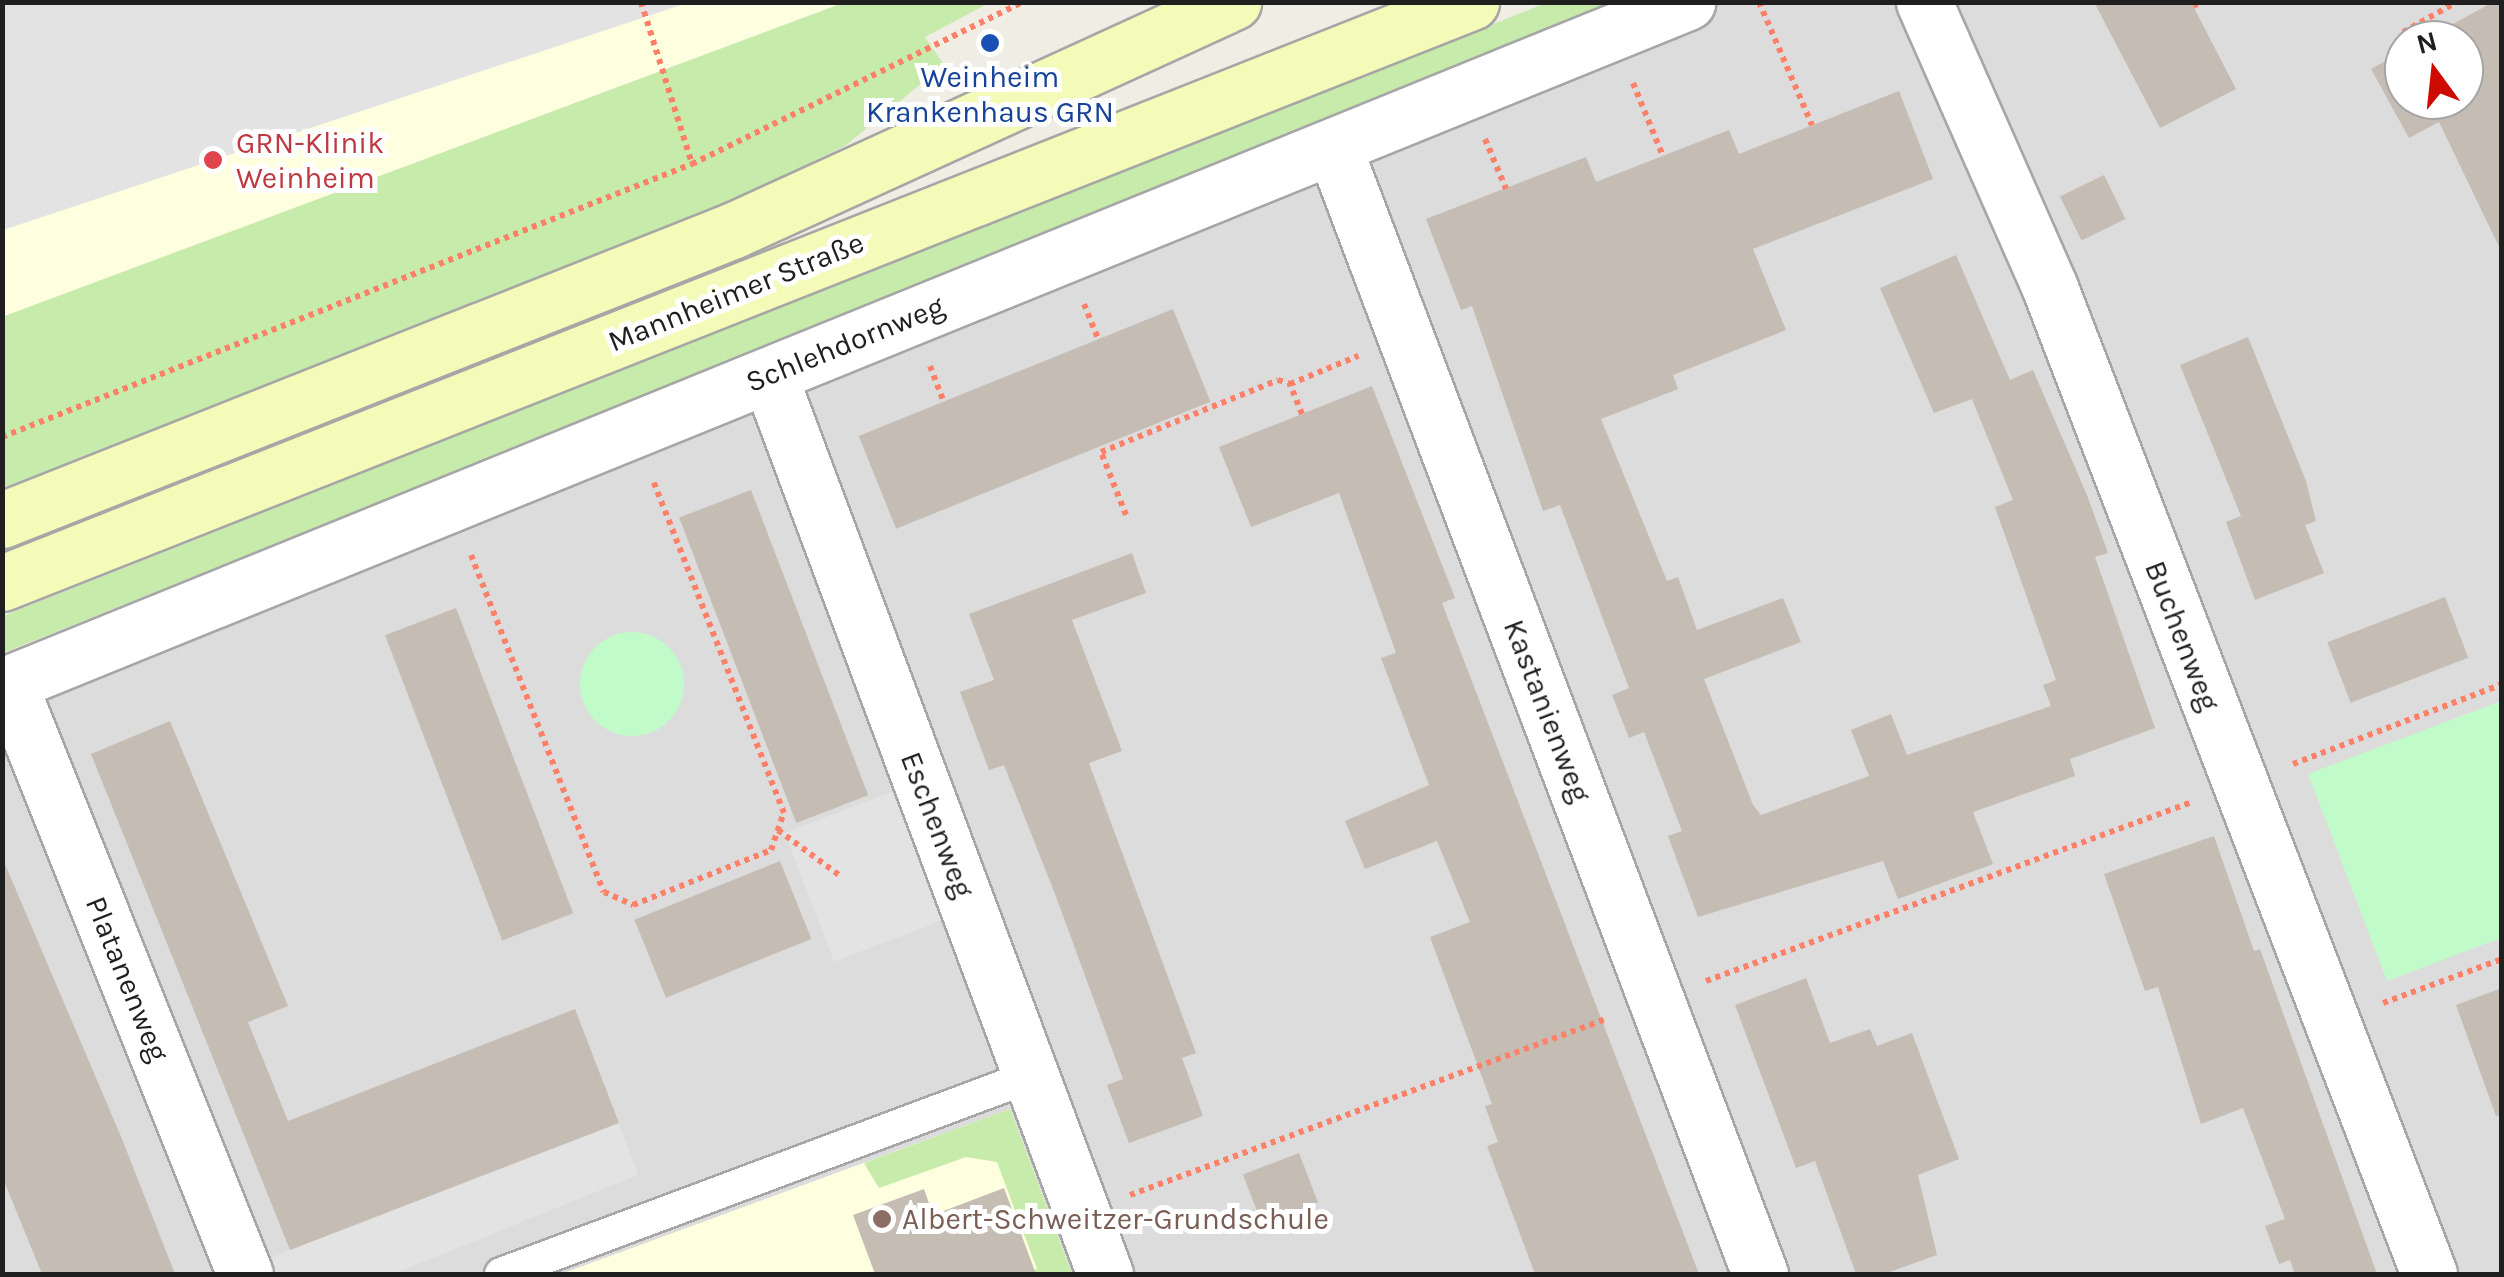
<!DOCTYPE html>
<meta charset="utf-8">
<style>
body{margin:0}
#map{position:relative;width:2504px;height:1277px;overflow:hidden;background:#f0ede5;font-family:Karla,sans-serif}
div>[style]{position:absolute}
.residential>*{inset:0;background:#dddcdc}
.education>*{inset:0;background:#fdffdf}
.grass>*{inset:0;background:#c6ebaa}
.park>*{inset:0;background:#c1fbc9}
.round{border-radius:50%}
.parking>*{inset:0;background:#e3e3e3;transform-origin:0 0}
.building>*{inset:0;background:#c5bcb4;transform-origin:0 0}
.path>*{height:6px;margin-top:-3px;transform-origin:0;background:repeating-linear-gradient(90deg,#fd8069 0 5px,transparent 0 10px)}
.roads{filter:drop-shadow(2px 0 #a6a6a6) drop-shadow(-2px 0 #a6a6a6) drop-shadow(0 2px #a6a6a6) drop-shadow(0 -2px #a6a6a6)}
.lane>*{height:32px;margin:-16px;padding:0 16px;transform-origin:16px;border-radius:16px;background:#fff}
.street>*{height:55px;margin:-27.5px;padding:0 27.5px;transform-origin:27.5px;border-radius:27.5px;background:#fff}
.secondary>*{height:55px;margin:-27.5px;padding:0 27.5px;transform-origin:27.5px;border-radius:27.5px;background:#f4fbb8}
.dots>*{width:28px;height:28px;translate:-50% -50%;box-sizing:border-box;border:5px solid #fff;border-radius:50%}
span{translate:-50% -50%;white-space:nowrap;text-align:center;line-height:1.15;-webkit-text-stroke:10px #fff;paint-order:stroke}
.transit-label{font-size:30px;color:#164399}
.health-label{font-size:30px;color:#be3a42}
.left{translate:0 -50%;text-align:left}
.street-label{font-size:30px;color:#1f1f1f}
.education-label{font-size:30px;color:#785e54}
.frame{position:absolute;inset:0;border:5px solid #1f1f1f;pointer-events:none}
.north{position:absolute;left:2384px;top:20px;width:100px;height:100px;box-sizing:border-box;background:#fff;border:2px solid #a5a5a5;border-radius:50%;rotate:345deg;font-size:28px;font-weight:700;line-height:40px;text-align:center;color:#1f1f1f}
.north::after{content:'';display:block;margin:auto;width:35px;height:45px;background:#ce0b00;clip-path:polygon(50% 0,100% 100%,50% 72%,0 100%)}
</style>
<div id="map">
<div class="residential">
<div style="clip-path:polygon(evenodd,1687px 3px,2501px 3px,2501px 1274px,3px 1274px,3px 686px,1687px 3px,2404px 40px,2464px 40px,2464px 100px,2404px 100px,2404px 40px)"></div>
</div>
<div class="education">
<div style="clip-path:polygon(3px 3px,843px 3px,3px 317px)"></div>
<div style="clip-path:polygon(1010px 1109px,1072px 1274px,561px 1274px)"></div>
</div>
<div class="grass">
<div style="clip-path:polygon(843px 3px,989px 3px,925px 37px,944px 65px,845px 146px,691px 221px,3px 488px,2px 317px)"></div>
<div style="clip-path:polygon(1546px 3px,1628px 3px,3px 653px,3px 616px)"></div>
<div style="clip-path:polygon(1010px 1109px,1072px 1274px,1023px 1274px,1037px 1269px,997px 1162px,966px 1157px,879px 1188px,864px 1163px)"></div>
</div>
<div class="park">
<div class="round" style="left:580px;top:632px;width:104px;height:104px"></div>
<div style="clip-path:polygon(2501px 701px,2501px 938px,2387px 981px,2308px 774px)"></div>
</div>
<div class="parking">
<div style="clip-path:polygon(3px 2px,687px 2px,687px 3px,3px 230px)"></div>
<div style="left:920px;top:781px;width:138px;height:145px;rotate:69deg"></div>
<div style="clip-path:polygon(619px 1123px,638px 1175px,393px 1274px,267px 1274px,262px 1261px)"></div>
</div>
<div class="building">
<div style="clip-path:polygon(2094px 2px,2191px 2px,2236px 89px,2160px 128px)"></div>
<div style="clip-path:polygon(2493px 2px,2502px 2px,2502px 253px,2439px 122px,2409px 138px,2371px 69px,2404px 51px,2404px 100px,2464px 100px,2464px 40px,2424px 40px)"></div>
<div style="clip-path:polygon(1899px 91px,1933px 179px,1753px 249px,1786px 330px,1673px 375px,1678px 389px,1601px 419px,1667px 581px,1678px 577px,1697px 630px,1783px 598px,1801px 642px,1704px 679px,1753px 805px,1761px 815px,1869px 776px,1851px 730px,1891px 714px,1907px 755px,2051px 706px,2043px 685px,2056px 680px,1995px 507px,2013px 500px,1972px 399px,1934px 413px,1880px 288px,1956px 255px,2010px 380px,2033px 370px,2087px 495px,2108px 553px,2095px 557px,2155px 728px,2070px 759px,2075px 776px,1973px 812px,1993px 864px,1898px 899px,1883px 861px,1698px 917px,1668px 836px,1682px 831px,1644px 732px,1629px 738px,1612px 695px,1629px 688px,1560px 505px,1543px 511px,1472px 306px,1461px 310px,1426px 219px,1586px 157px,1596px 182px,1729px 130px,1739px 154px)"></div>
<div style="left:2104px;top:175px;width:49px;height:49px;rotate:64deg"></div>
<div style="left:1173px;top:309px;width:100px;height:339px;rotate:68deg"></div>
<div style="clip-path:polygon(2248px 337px,2306px 481px,2316px 521px,2305px 525px,2324px 573px,2255px 600px,2226px 522px,2241px 516px,2180px 365px)"></div>
<div style="clip-path:polygon(1372px 386px,1455px 598px,1442px 603px,1699px 1274px,1535px 1274px,1487px 1146px,1498px 1142px,1485px 1106px,1492px 1104px,1430px 937px,1470px 922px,1437px 841px,1365px 869px,1345px 821px,1429px 785px,1381px 658px,1396px 653px,1339px 493px,1251px 527px,1219px 447px)"></div>
<div style="left:751px;top:490px;width:327px;height:77px;rotate:69deg"></div>
<div style="clip-path:polygon(1132px 553px,1146px 593px,1072px 620px,1122px 751px,1089px 763px,1196px 1053px,1182px 1058px,1203px 1116px,1129px 1143px,1107px 1085px,1123px 1079px,1055px 894px,1004px 765px,989px 770px,960px 692px,994px 680px,969px 614px)"></div>
<div style="left:2445px;top:597px;width:65px;height:126px;rotate:69deg"></div>
<div style="left:456px;top:608px;width:327px;height:76px;rotate:69deg"></div>
<div style="clip-path:polygon(170px 721px,288px 1006px,248px 1022px,288px 1121px,575px 1009px,619px 1123px,290px 1250px,91px 754px)"></div>
<div style="clip-path:polygon(2214px 836px,2254px 951px,2260px 949px,2377px 1274px,2295px 1274px,2290px 1260px,2279px 1264px,2265px 1226px,2285px 1219px,2243px 1108px,2201px 1124px,2158px 987px,2145px 991px,2104px 874px)"></div>
<div style="clip-path:polygon(2px 857px,122px 1139px,175px 1274px,42px 1274px,2px 1176px)"></div>
<div style="left:780px;top:861px;width:84px;height:157px;rotate:68deg"></div>
<div style="clip-path:polygon(1806px 978px,1830px 1043px,1870px 1029px,1877px 1046px,1912px 1033px,1959px 1159px,1918px 1175px,1937px 1255px,1884px 1274px,1856px 1274px,1815px 1161px,1796px 1168px,1735px 1005px)"></div>
<div style="clip-path:polygon(2502px 988px,2502px 1115px,2496px 1116px,2456px 1005px)"></div>
<div style="left:1299px;top:1153px;width:53px;height:60px;rotate:69deg"></div>
<div style="clip-path:polygon(1004px 1188px,1036px 1274px,875px 1274px,853px 1215px,924px 1189px,933px 1215px)"></div>
</div>
<div class="path">
<div style="left:641px;top:2px;width:170px;rotate:72.5deg"></div>
<div style="left:1759px;top:2px;width:134px;rotate:66.7deg"></div>
<div style="left:2193px;top:6px;width:9px;rotate:-27deg"></div>
<div style="left:2403px;top:32px;width:62px;rotate:-29.1deg"></div>
<div style="left:1633px;top:83px;width:79px;rotate:67.7deg"></div>
<div style="left:1485px;top:139px;width:54px;rotate:67.2deg"></div>
<div style="left:1084px;top:304px;width:38px;rotate:68deg"></div>
<div style="left:930px;top:366px;width:40px;rotate:69deg"></div>
<div style="left:1302px;top:414px;width:32px;rotate:-112deg"></div>
<div style="left:1290px;top:384px;width:74px;rotate:-22.4deg"></div>
<div style="left:2px;top:437px;width:742px;rotate:-21.59deg"></div>
<div style="left:692px;top:164px;width:368px;rotate:-26.1deg"></div>
<div style="left:1126px;top:515px;width:68px;rotate:-111.6deg"></div>
<div style="left:1101px;top:452px;width:191px;rotate:-22.1deg"></div>
<div style="left:1278px;top:380px;width:13px;rotate:18deg"></div>
<div style="left:471px;top:555px;width:362px;rotate:68.5deg"></div>
<div style="left:604px;top:892px;width:32px;rotate:24deg"></div>
<div style="left:633px;top:905px;width:149px;rotate:-21.7deg"></div>
<div style="left:771px;top:850px;width:39px;rotate:-71deg"></div>
<div style="left:784px;top:813px;width:360px;rotate:-111.5deg"></div>
<div style="left:2293px;top:764px;width:224px;rotate:-20.9deg"></div>
<div style="left:778px;top:830px;width:76px;rotate:36.4deg"></div>
<div style="left:1706px;top:981px;width:518px;rotate:-20.22deg"></div>
<div style="left:2383px;top:1003px;width:127px;rotate:-20.3deg"></div>
<div style="left:1130px;top:1195px;width:507px;rotate:-20.29deg"></div>
</div>
<div class="roads">
<div class="lane">
<div style="left:501px;top:1274px;width:566px;rotate:-20.48deg"></div>
</div>
<div class="street">
<div style="left:1924px;top:2px;width:313px;rotate:66.2deg"></div>
<div style="left:2050px;top:288px;width:1056px;rotate:68.97deg"></div>
<div style="left:1334px;top:148px;width:1204px;rotate:69.28deg"></div>
<div style="left:769px;top:375px;width:960px;rotate:69.51deg"></div>
<div style="left:9px;top:684px;width:635px;rotate:68.2deg"></div>
<div style="left:2px;top:686px;width:1819px;rotate:-22.09deg"></div>
</div>
<div class="secondary">
<div style="left:2px;top:520px;width:787px;rotate:-21.61deg"></div>
<div style="left:734px;top:230px;width:549px;rotate:-24.56deg"></div>
<div style="left:2px;top:583px;width:1580px;rotate:-21.58deg"></div>
</div>
</div>
<div class="dots">
<div style="left:990px;top:43px;background:#1a4fb4"></div>
<div style="left:213px;top:160px;background:#e0444e"></div>
<div style="left:882px;top:1219px;background:#8d6e63"></div>
</div>
<div class="transit-label">
<span style="left:990px;top:94px">Weinheim<br>Krankenhaus GRN</span>
</div>
<div class="health-label">
<span class="left" style="left:236px;top:160px">GRN-Klinik<br>Weinheim</span>
</div>
<div class="street-label">
<span style="left:736px;top:292px;rotate:-22deg">Mannheimer Straße</span>
<span style="left:845px;top:344px;rotate:-22deg">Schlehdornweg</span>
<span style="left:2182px;top:636px;rotate:69deg">Buchenweg</span>
<span style="left:1547px;top:711px;rotate:69deg">Kastanienweg</span>
<span style="left:937px;top:825px;rotate:69deg">Eschenweg</span>
<span style="left:127px;top:979px;rotate:68deg">Platanenweg</span>
</div>
<div class="education-label">
<span class="left" style="left:902px;top:1219px">Albert-Schweitzer-Grundschule</span>
</div>
<div class="frame"></div>
<div class="north">N</div>
</div>
